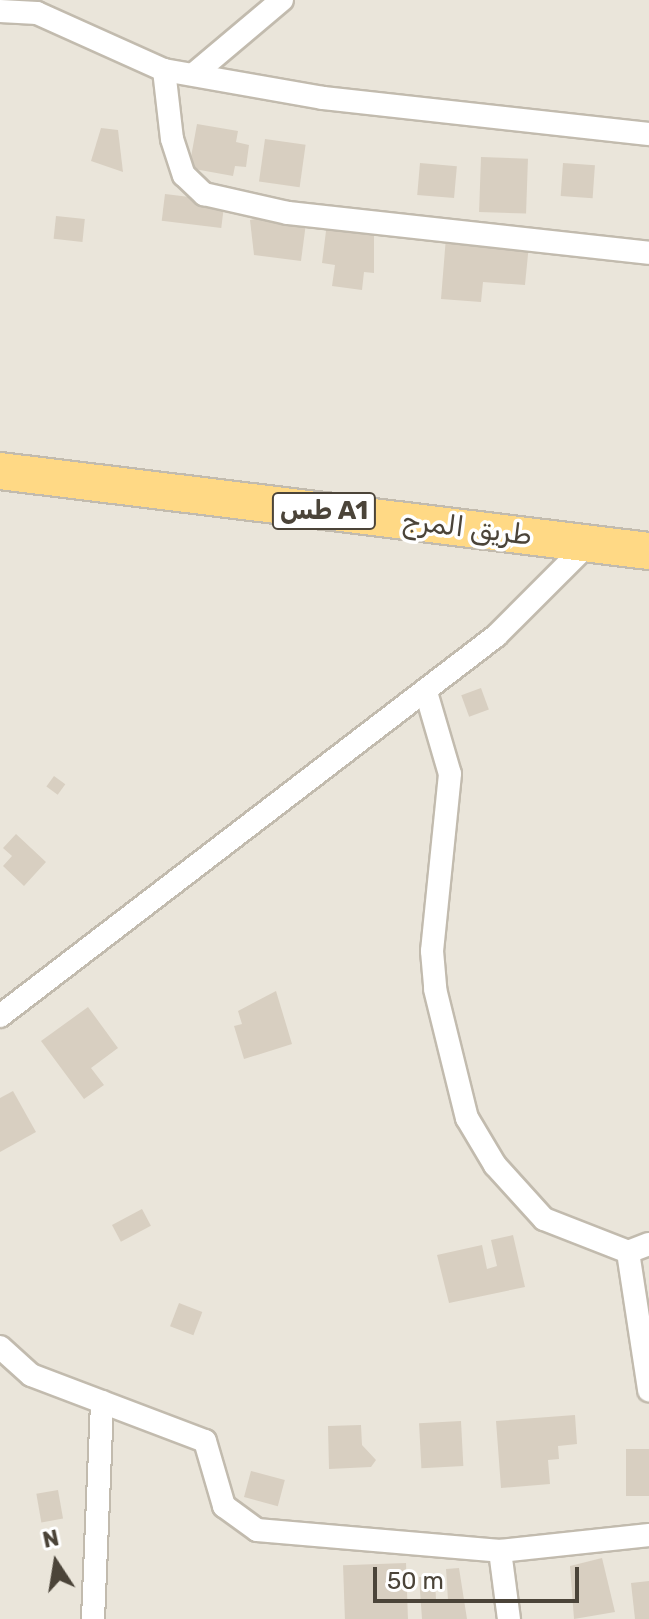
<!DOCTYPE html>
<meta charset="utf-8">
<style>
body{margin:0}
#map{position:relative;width:649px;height:1619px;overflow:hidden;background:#f6f3ec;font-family:Rubik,Vazirmatn,sans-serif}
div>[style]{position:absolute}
.residential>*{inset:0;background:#eae5da;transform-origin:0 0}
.building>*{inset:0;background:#d8cfc1;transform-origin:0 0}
.roads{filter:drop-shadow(2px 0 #c2bbae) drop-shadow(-2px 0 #c2bbae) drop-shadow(0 2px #c2bbae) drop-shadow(0 -2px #c2bbae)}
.minor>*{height:22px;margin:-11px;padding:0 11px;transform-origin:11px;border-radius:11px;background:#fff}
.trunk>*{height:36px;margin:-18px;padding:0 18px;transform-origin:18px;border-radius:18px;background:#ffd985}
span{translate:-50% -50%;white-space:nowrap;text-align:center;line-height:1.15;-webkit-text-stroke:7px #fff;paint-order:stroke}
.shield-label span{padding:2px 6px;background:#fff;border:2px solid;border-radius:6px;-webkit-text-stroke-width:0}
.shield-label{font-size:26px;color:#4b4439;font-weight:700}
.street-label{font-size:28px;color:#4b4439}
.north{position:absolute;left:16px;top:1523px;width:80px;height:80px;-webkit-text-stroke:6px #fff;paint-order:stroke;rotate:348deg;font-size:22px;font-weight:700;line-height:32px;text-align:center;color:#4b4439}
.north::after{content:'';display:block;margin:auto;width:28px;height:36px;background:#4b4439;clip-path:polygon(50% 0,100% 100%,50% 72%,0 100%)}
.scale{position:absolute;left:373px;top:1567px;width:206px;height:36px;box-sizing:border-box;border:4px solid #4b4439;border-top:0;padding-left:10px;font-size:24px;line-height:28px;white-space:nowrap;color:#4b4439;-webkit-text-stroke:6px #fff;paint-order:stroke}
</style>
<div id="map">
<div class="residential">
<div style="left:0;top:0;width:649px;height:1619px"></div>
</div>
<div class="building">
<div style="clip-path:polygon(197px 124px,238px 131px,236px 142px,249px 145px,246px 167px,235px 166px,233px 176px,189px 168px)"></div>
<div style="clip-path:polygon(101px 128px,118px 130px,123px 172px,91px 161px)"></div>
<div style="left:265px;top:139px;width:41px;height:43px;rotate:8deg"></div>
<div style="left:481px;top:157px;width:47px;height:55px;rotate:2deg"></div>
<div style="left:420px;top:163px;width:37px;height:32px;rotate:5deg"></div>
<div style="left:563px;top:163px;width:32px;height:33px;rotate:4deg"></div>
<div style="left:165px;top:194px;width:60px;height:27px;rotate:7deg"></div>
<div style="left:56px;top:216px;width:29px;height:23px;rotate:6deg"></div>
<div style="clip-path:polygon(265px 217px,306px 223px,301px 261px,254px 255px,250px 220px)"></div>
<div style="clip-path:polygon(327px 223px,374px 229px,374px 273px,364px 272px,362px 290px,332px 286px,335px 265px,322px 263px)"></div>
<div style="clip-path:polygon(446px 237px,529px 244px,525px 285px,483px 282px,481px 302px,441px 299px)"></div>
<div style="left:481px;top:688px;width:23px;height:21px;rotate:70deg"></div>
<div style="left:54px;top:776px;width:14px;height:13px;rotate:36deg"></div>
<div style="clip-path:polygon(16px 834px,46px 862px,24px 886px,3px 866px,12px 856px,3px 848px)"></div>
<div style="clip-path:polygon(276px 991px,292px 1044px,244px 1059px,234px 1026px,242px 1024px,238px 1011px)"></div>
<div style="clip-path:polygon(88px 1007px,118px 1048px,91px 1068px,104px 1085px,84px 1099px,41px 1041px)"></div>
<div style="clip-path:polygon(13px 1091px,36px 1132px,0 1152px,0 1098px)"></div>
<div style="left:142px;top:1209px;width:19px;height:34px;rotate:62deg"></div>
<div style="clip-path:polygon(513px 1235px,525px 1287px,449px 1303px,437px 1255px,482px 1245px,487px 1269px,497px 1266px,491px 1240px)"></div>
<div style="left:179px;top:1303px;width:25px;height:25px;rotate:21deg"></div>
<div style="clip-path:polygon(575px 1415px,577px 1444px,558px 1446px,559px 1459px,548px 1460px,550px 1484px,501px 1488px,496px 1421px)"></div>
<div style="left:461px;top:1421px;width:45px;height:42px;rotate:87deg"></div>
<div style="clip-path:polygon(361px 1425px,362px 1445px,376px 1460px,371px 1467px,329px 1469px,328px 1426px)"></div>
<div style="left:626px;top:1449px;width:23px;height:47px"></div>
<div style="left:251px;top:1471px;width:35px;height:27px;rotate:15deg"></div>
<div style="left:58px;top:1490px;width:29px;height:22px;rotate:80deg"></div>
<div style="clip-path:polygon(602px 1558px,615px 1612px,574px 1619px,570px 1566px)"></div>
<div style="left:406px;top:1563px;width:56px;height:63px;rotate:88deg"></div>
<div style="clip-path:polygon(459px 1568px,467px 1619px,422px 1619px,419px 1577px,435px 1576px,436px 1601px,448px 1600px,446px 1569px)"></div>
<div style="clip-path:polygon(649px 1581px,649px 1619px,635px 1619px,631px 1583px)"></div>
</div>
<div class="roads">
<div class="minor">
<div style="left:0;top:11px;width:37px;rotate:3deg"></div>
<div style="left:37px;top:13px;width:139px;rotate:24.2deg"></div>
<div style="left:164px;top:70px;width:161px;rotate:10deg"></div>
<div style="left:323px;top:98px;width:328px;rotate:6.3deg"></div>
<div style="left:164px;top:70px;width:69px;rotate:83.4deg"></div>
<div style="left:172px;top:139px;width:38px;rotate:72deg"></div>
<div style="left:184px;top:175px;width:28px;rotate:44deg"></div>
<div style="left:204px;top:194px;width:86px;rotate:12.7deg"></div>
<div style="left:288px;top:213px;width:363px;rotate:6.3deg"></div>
<div style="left:194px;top:74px;width:115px;rotate:-40.1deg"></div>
<div style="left:426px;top:692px;width:85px;rotate:73.7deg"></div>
<div style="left:450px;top:774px;width:178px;rotate:95.8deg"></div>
<div style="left:432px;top:951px;width:38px;rotate:85deg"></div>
<div style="left:435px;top:989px;width:133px;rotate:76.1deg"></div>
<div style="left:467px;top:1118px;width:55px;rotate:59.2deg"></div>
<div style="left:495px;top:1165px;width:73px;rotate:47.8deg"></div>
<div style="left:544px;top:1219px;width:90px;rotate:21.4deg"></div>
<div style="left:628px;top:1252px;width:22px;rotate:-21deg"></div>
<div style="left:0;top:1016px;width:625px;rotate:-37.46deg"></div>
<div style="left:496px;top:636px;width:132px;rotate:-45deg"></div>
<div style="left:628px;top:1252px;width:140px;rotate:81.3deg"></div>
<div style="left:0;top:1347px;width:42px;rotate:42.1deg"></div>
<div style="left:31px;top:1375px;width:186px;rotate:20.8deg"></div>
<div style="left:205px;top:1441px;width:68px;rotate:73.7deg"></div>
<div style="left:224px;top:1506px;width:41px;rotate:36deg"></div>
<div style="left:257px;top:1530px;width:244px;rotate:4.9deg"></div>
<div style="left:500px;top:1551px;width:150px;rotate:-6.1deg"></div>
<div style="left:500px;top:1551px;width:69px;rotate:82.5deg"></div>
<div style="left:93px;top:1619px;width:217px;rotate:-87.6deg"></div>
</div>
<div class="trunk">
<div style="left:0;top:471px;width:654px;rotate:7.03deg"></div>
</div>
</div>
<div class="shield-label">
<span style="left:324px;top:511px">طس A1</span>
</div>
<div class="street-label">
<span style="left:467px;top:528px;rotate:7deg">طريق المرج</span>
</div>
<div class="north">N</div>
<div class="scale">50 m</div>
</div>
